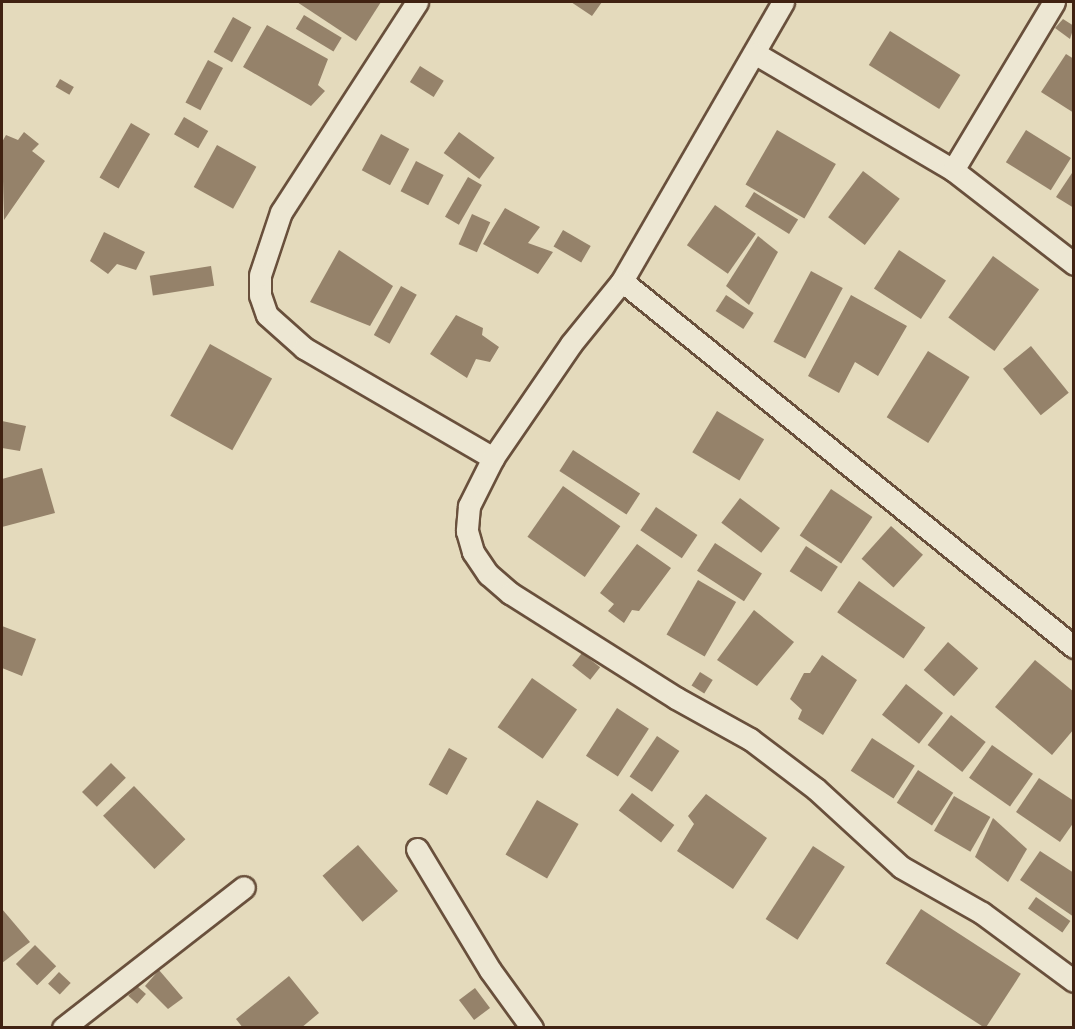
<!DOCTYPE html>
<style>
body{margin:0}
#map{position:relative;width:1075px;height:1029px;overflow:hidden;background:#e4dabc;font-family:Vollkorn,serif}
div>[style]{position:absolute}
.building>*{inset:0;background:#95826a;transform-origin:0 0}
.roads{filter:drop-shadow(2px 0 #69503c) drop-shadow(-2px 0 #69503c) drop-shadow(0 2px #69503c) drop-shadow(0 -2px #69503c)}
.minor>*{height:21px;margin:-10.5px;padding:0 10.5px;transform-origin:10.5px;border-radius:10.5px;background:#ede7d3}
span{translate:-50% -50%;white-space:nowrap;text-align:center;line-height:1.15;-webkit-text-stroke:6px #ede7d3;paint-order:stroke}
.frame{position:absolute;inset:0;border:3px solid #402212;pointer-events:none}
</style>
<div id="map">
<div class="building">
<div style="clip-path:polygon(297px 2px,381px 2px,356px 41px)"></div>
<div style="clip-path:polygon(571px 2px,602px 2px,592px 16px)"></div>
<div style="left:304px;top:15px;width:44px;height:16px;rotate:31deg"></div>
<div style="left:233px;top:17px;width:21px;height:40px;rotate:29deg"></div>
<div style="clip-path:polygon(1063px 19px,1074px 26px,1070px 39px,1055px 28px)"></div>
<div style="clip-path:polygon(267px 25px,328px 59px,318px 85px,325px 91px,311px 106px,243px 67px)"></div>
<div style="left:890px;top:31px;width:83px;height:40px;rotate:32deg"></div>
<div style="clip-path:polygon(1066px 54px,1074px 59px,1074px 113px,1041px 92px)"></div>
<div style="left:208px;top:60px;width:17px;height:48px;rotate:28deg"></div>
<div style="left:420px;top:66px;width:28px;height:19px;rotate:32deg"></div>
<div style="left:60px;top:79px;width:16px;height:9px;rotate:30deg"></div>
<div style="left:184px;top:117px;width:28px;height:20px;rotate:30deg"></div>
<div style="left:131px;top:123px;width:22px;height:63px;rotate:30deg"></div>
<div style="left:777px;top:130px;width:68px;height:63px;rotate:30deg"></div>
<div style="left:1026px;top:130px;width:53px;height:38px;rotate:32deg"></div>
<div style="clip-path:polygon(24px 132px,39px 144px,32px 151px,45px 161px,4px 220px,2px 142px,6px 135px,18px 140px)"></div>
<div style="left:459px;top:132px;width:44px;height:26px;rotate:36deg"></div>
<div style="left:381px;top:134px;width:32px;height:41px;rotate:28deg"></div>
<div style="left:217px;top:145px;width:45px;height:48px;rotate:29deg"></div>
<div style="left:416px;top:161px;width:31px;height:34px;rotate:27deg"></div>
<div style="clip-path:polygon(1074px 170px,1074px 208px,1056px 197px)"></div>
<div style="left:863px;top:171px;width:46px;height:58px;rotate:37deg"></div>
<div style="left:468px;top:177px;width:16px;height:46px;rotate:30deg"></div>
<div style="left:754px;top:192px;width:52px;height:17px;rotate:32deg"></div>
<div style="left:715px;top:205px;width:50px;height:49px;rotate:35deg"></div>
<div style="clip-path:polygon(505px 208px,540px 227px,528px 243px,553px 252px,538px 274px,483px 244px)"></div>
<div style="left:472px;top:214px;width:20px;height:33px;rotate:24deg"></div>
<div style="left:563px;top:230px;width:32px;height:19px;rotate:30deg"></div>
<div style="clip-path:polygon(104px 232px,145px 252px,136px 270px,117px 264px,108px 274px,90px 261px)"></div>
<div style="clip-path:polygon(758px 236px,778px 252px,749px 305px,726px 286px)"></div>
<div style="clip-path:polygon(339px 250px,393px 286px,370px 326px,310px 302px)"></div>
<div style="left:899px;top:250px;width:56px;height:46px;rotate:33deg"></div>
<div style="left:993px;top:256px;width:57px;height:76px;rotate:36deg"></div>
<div style="left:211px;top:266px;width:20px;height:62px;rotate:81deg"></div>
<div style="left:811px;top:271px;width:36px;height:80px;rotate:28deg"></div>
<div style="left:401px;top:286px;width:18px;height:56px;rotate:29deg"></div>
<div style="left:726px;top:295px;width:33px;height:19px;rotate:33deg"></div>
<div style="clip-path:polygon(851px 295px,907px 326px,878px 376px,855px 362px,839px 393px,808px 376px)"></div>
<div style="clip-path:polygon(456px 315px,483px 328px,482px 335px,499px 347px,490px 362px,476px 359px,467px 378px,430px 354px)"></div>
<div style="left:210px;top:344px;width:71px;height:82px;rotate:29deg"></div>
<div style="left:1031px;top:346px;width:60px;height:36px;rotate:51deg"></div>
<div style="left:928px;top:351px;width:49px;height:78px;rotate:32deg"></div>
<div style="left:717px;top:411px;width:55px;height:48px;rotate:31deg"></div>
<div style="clip-path:polygon(2px 421px,26px 426px,20px 451px,2px 448px)"></div>
<div style="left:573px;top:450px;width:80px;height:25px;rotate:33deg"></div>
<div style="clip-path:polygon(42px 468px,55px 513px,2px 527px,2px 479px)"></div>
<div style="left:563px;top:486px;width:70px;height:62px;rotate:35deg"></div>
<div style="left:831px;top:489px;width:50px;height:56px;rotate:34deg"></div>
<div style="left:740px;top:498px;width:50px;height:31px;rotate:37deg"></div>
<div style="left:656px;top:507px;width:50px;height:28px;rotate:34deg"></div>
<div style="left:891px;top:526px;width:43px;height:44px;rotate:42deg"></div>
<div style="left:715px;top:543px;width:56px;height:33px;rotate:33deg"></div>
<div style="clip-path:polygon(637px 544px,671px 568px,639px 611px,632px 610px,624px 623px,608px 611px,614px 604px,600px 593px)"></div>
<div style="left:806px;top:546px;width:38px;height:30px;rotate:33deg"></div>
<div style="left:698px;top:580px;width:44px;height:63px;rotate:30deg"></div>
<div style="left:859px;top:581px;width:81px;height:38px;rotate:35deg"></div>
<div style="clip-path:polygon(754px 610px,794px 642px,757px 686px,717px 660px)"></div>
<div style="clip-path:polygon(2px 626px,36px 639px,22px 676px,2px 668px)"></div>
<div style="left:948px;top:642px;width:40px;height:37px;rotate:41deg"></div>
<div style="left:582px;top:653px;width:23px;height:16px;rotate:38deg"></div>
<div style="clip-path:polygon(822px 655px,857px 680px,823px 735px,798px 719px,802px 710px,790px 699px,804px 673px,810px 673px)"></div>
<div style="clip-path:polygon(1035px 660px,1074px 692px,1074px 729px,1052px 755px,995px 707px)"></div>
<div style="left:700px;top:672px;width:15px;height:16px;rotate:32deg"></div>
<div style="left:532px;top:678px;width:55px;height:60px;rotate:35deg"></div>
<div style="left:906px;top:684px;width:47px;height:39px;rotate:38deg"></div>
<div style="left:617px;top:708px;width:38px;height:57px;rotate:33deg"></div>
<div style="left:951px;top:715px;width:44px;height:38px;rotate:38deg"></div>
<div style="left:657px;top:736px;width:27px;height:49px;rotate:34deg"></div>
<div style="left:872px;top:738px;width:51px;height:39px;rotate:33deg"></div>
<div style="left:992px;top:745px;width:50px;height:40px;rotate:35deg"></div>
<div style="left:449px;top:748px;width:21px;height:42px;rotate:29deg"></div>
<div style="left:111px;top:763px;width:21px;height:41px;rotate:45deg"></div>
<div style="left:918px;top:770px;width:42px;height:39px;rotate:33deg"></div>
<div style="clip-path:polygon(1039px 778px,1074px 801px,1074px 822px,1060px 842px,1016px 812px)"></div>
<div style="left:134px;top:786px;width:74px;height:43px;rotate:46deg"></div>
<div style="left:632px;top:793px;width:53px;height:22px;rotate:37deg"></div>
<div style="clip-path:polygon(706px 794px,767px 838px,733px 889px,677px 851px,694px 824px,688px 816px)"></div>
<div style="left:954px;top:796px;width:42px;height:40px;rotate:30deg"></div>
<div style="left:537px;top:800px;width:48px;height:63px;rotate:30deg"></div>
<div style="clip-path:polygon(993px 818px,1027px 849px,1008px 882px,975px 857px)"></div>
<div style="left:358px;top:845px;width:61px;height:47px;rotate:49deg"></div>
<div style="left:813px;top:846px;width:38px;height:87px;rotate:33deg"></div>
<div style="clip-path:polygon(1040px 851px,1074px 873px,1074px 917px,1020px 880px)"></div>
<div style="left:1036px;top:897px;width:42px;height:14px;rotate:35deg"></div>
<div style="clip-path:polygon(2px 909px,30px 942px,2px 963px)"></div>
<div style="left:921px;top:909px;width:119px;height:65px;rotate:33deg"></div>
<div style="left:35px;top:945px;width:30px;height:27px;rotate:45deg"></div>
<div style="clip-path:polygon(159px 970px,183px 998px,168px 1009px,145px 986px)"></div>
<div style="left:59px;top:972px;width:16px;height:16px;rotate:43deg"></div>
<div style="clip-path:polygon(289px 976px,319px 1013px,301px 1028px,243px 1028px,236px 1019px)"></div>
<div style="left:137px;top:986px;width:12px;height:13px;rotate:42deg"></div>
<div style="left:475px;top:988px;width:25px;height:20px;rotate:53deg"></div>
</div>
<div class="roads">
<div class="minor">
<div style="left:417px;top:2px;width:250px;rotate:122.9deg"></div>
<div style="left:281px;top:212px;width:66px;rotate:108.4deg"></div>
<div style="left:260px;top:275px;width:20px;rotate:90deg"></div>
<div style="left:260px;top:295px;width:21px;rotate:71deg"></div>
<div style="left:267px;top:315px;width:50px;rotate:41.7deg"></div>
<div style="left:304px;top:348px;width:219px;rotate:30.2deg"></div>
<div style="left:783px;top:2px;width:322px;rotate:120deg"></div>
<div style="left:622px;top:281px;width:81px;rotate:129deg"></div>
<div style="left:571px;top:344px;width:138px;rotate:124.4deg"></div>
<div style="left:493px;top:458px;width:54px;rotate:116.6deg"></div>
<div style="left:469px;top:506px;width:25px;rotate:95deg"></div>
<div style="left:467px;top:531px;width:22px;rotate:74deg"></div>
<div style="left:473px;top:552px;width:27px;rotate:56deg"></div>
<div style="left:488px;top:574px;width:29px;rotate:41deg"></div>
<div style="left:510px;top:593px;width:196px;rotate:32.3deg"></div>
<div style="left:676px;top:698px;width:85px;rotate:29deg"></div>
<div style="left:750px;top:739px;width:83px;rotate:37.1deg"></div>
<div style="left:816px;top:789px;width:115px;rotate:42.5deg"></div>
<div style="left:901px;top:867px;width:93px;rotate:29.6deg"></div>
<div style="left:982px;top:913px;width:114px;rotate:36.5deg"></div>
<div style="left:756px;top:54px;width:229px;rotate:30.5deg"></div>
<div style="left:953px;top:170px;width:153px;rotate:37.8deg"></div>
<div style="left:953px;top:170px;width:196px;rotate:-59deg"></div>
<div style="left:622px;top:281px;width:582px;rotate:39deg"></div>
<div style="left:417px;top:849px;width:141px;rotate:58.9deg"></div>
<div style="left:490px;top:970px;width:72px;rotate:54.1deg"></div>
<div style="left:63px;top:1028px;width:229px;rotate:-37.9deg"></div>
</div>
</div>
<div class="frame"></div>
</div>
